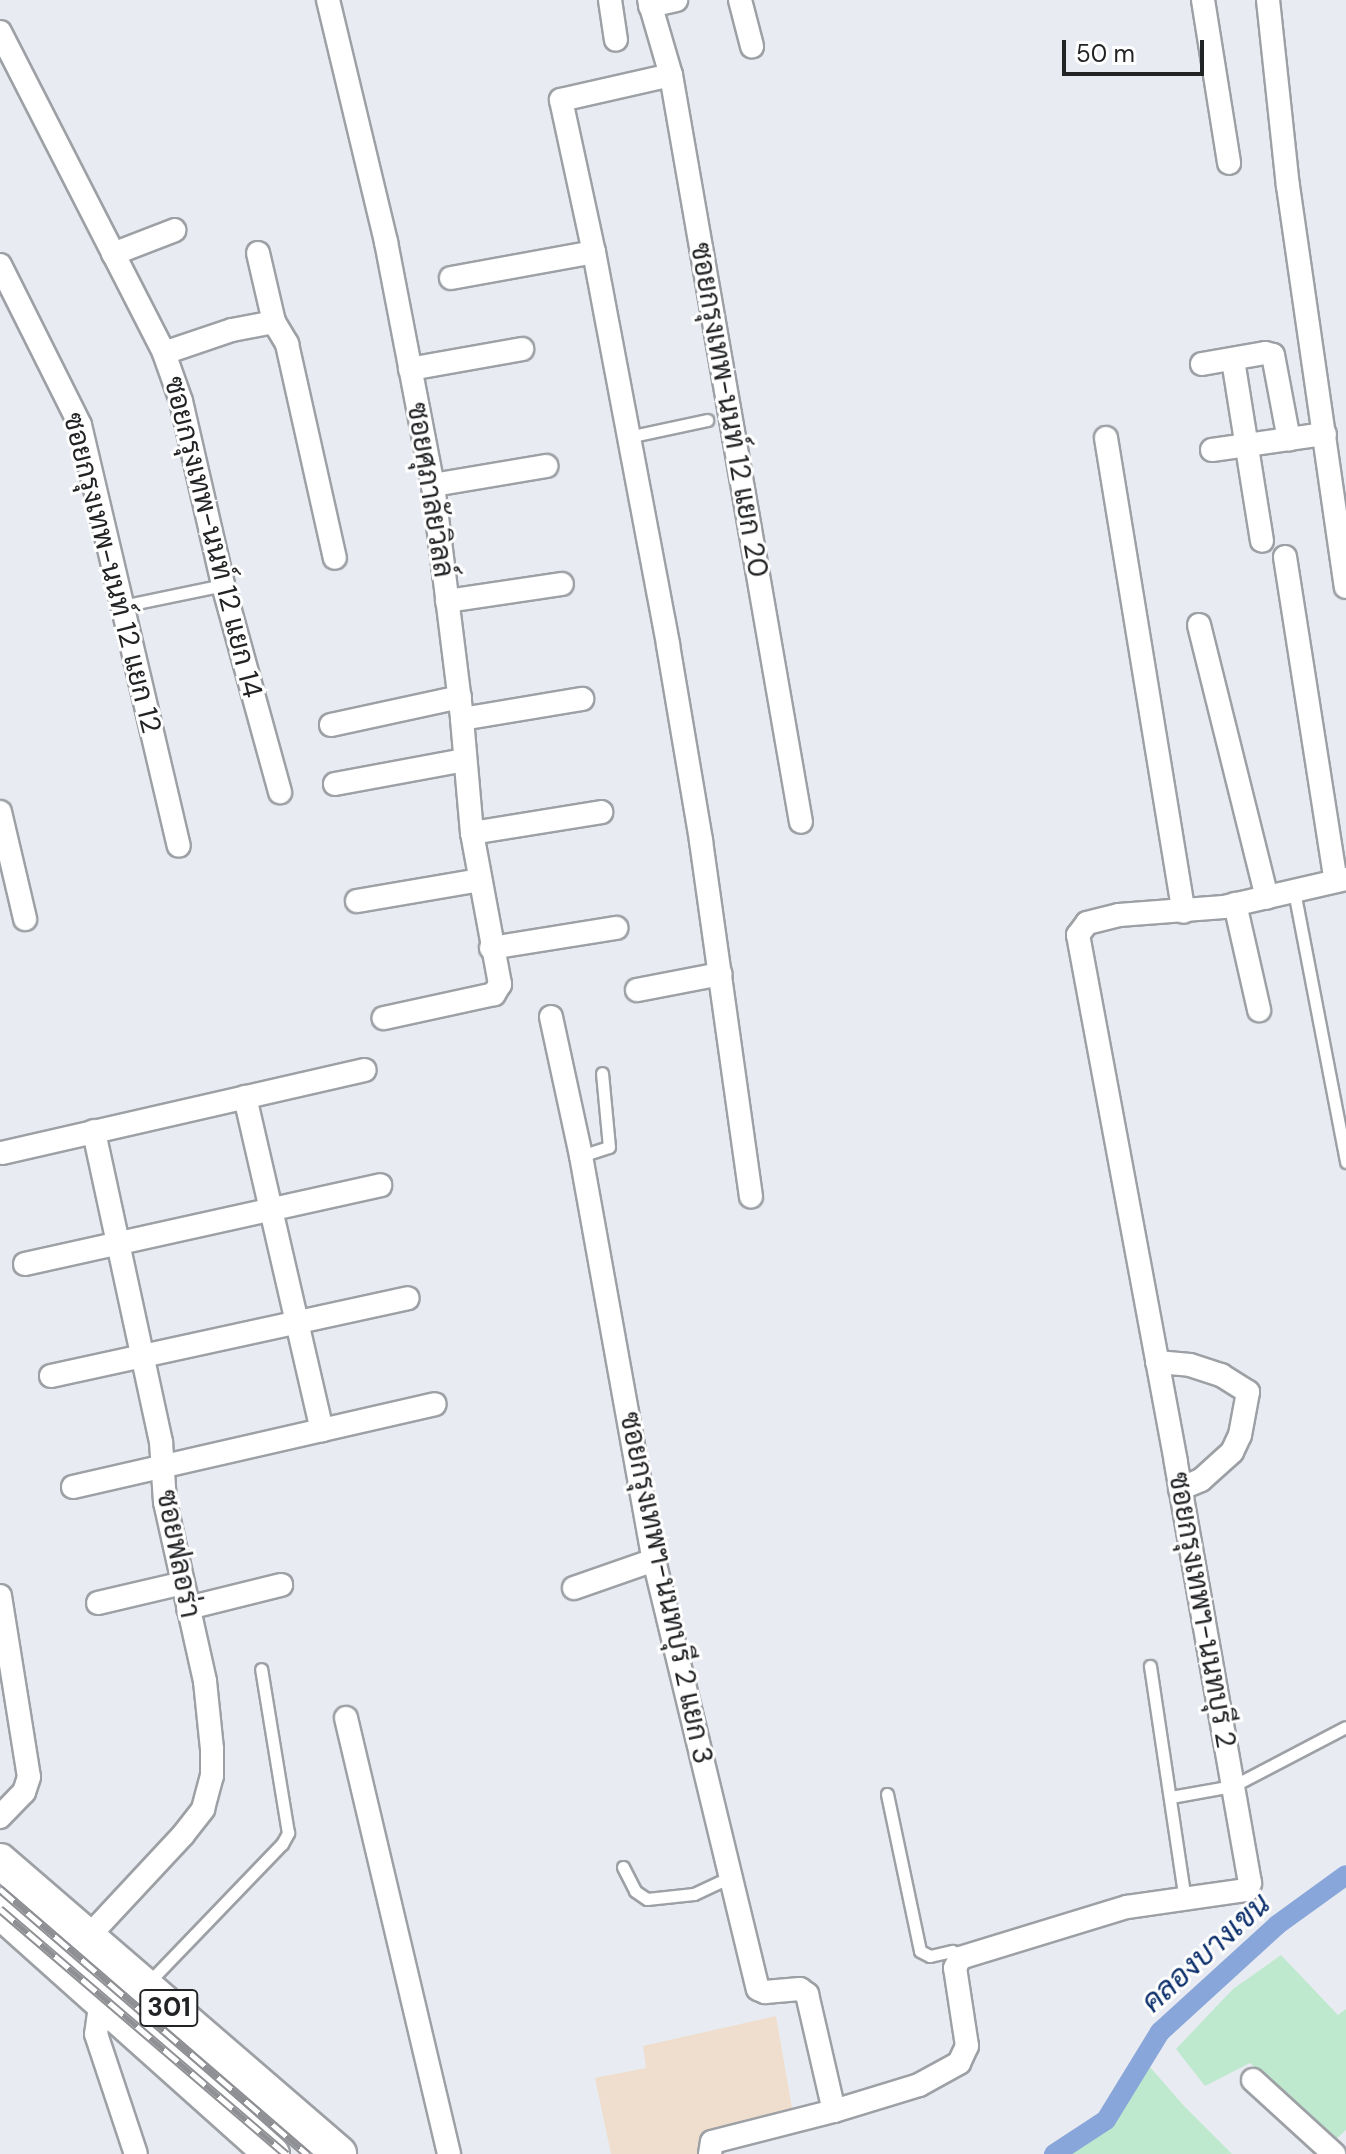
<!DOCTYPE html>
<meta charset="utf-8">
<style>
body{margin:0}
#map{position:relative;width:1346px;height:2154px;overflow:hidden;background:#e8ebf1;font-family:"DM Sans",Sarabun,sans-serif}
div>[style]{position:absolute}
.education>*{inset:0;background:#efdecd}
.green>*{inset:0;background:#bfe9ce}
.canal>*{height:20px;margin:-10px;padding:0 10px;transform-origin:10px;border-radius:10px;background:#88a6d9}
.roads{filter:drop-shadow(2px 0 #9da0a5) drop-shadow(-2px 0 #9da0a5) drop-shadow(0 2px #9da0a5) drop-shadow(0 -2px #9da0a5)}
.lane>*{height:11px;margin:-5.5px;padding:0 5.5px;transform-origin:5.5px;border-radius:5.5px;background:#fff}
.street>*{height:22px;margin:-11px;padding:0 11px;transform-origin:11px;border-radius:11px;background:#fff}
.primary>*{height:34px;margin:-17px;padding:0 17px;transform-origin:17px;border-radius:17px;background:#fff}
.rail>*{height:9px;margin-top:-4.5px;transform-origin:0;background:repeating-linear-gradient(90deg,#fff 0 18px,#8e9094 0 36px);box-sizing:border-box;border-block:2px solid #8e9094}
span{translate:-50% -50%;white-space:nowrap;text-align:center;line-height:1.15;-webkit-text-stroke:6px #fff;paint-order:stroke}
.shield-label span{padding:2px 6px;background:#fff;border:2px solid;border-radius:6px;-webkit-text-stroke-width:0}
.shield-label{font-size:26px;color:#222325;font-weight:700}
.street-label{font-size:28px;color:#222325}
.water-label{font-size:30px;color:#0c2f6b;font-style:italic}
.scale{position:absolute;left:1062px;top:40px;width:142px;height:36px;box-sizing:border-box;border:4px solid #222325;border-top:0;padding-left:10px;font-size:24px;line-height:28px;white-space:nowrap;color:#222325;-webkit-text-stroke:6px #fff;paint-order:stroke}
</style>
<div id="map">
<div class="education">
<div style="clip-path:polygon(776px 2016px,793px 2114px,700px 2140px,702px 2154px,611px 2154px,595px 2078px,646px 2068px,643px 2046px)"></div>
</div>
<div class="green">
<div style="clip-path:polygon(1281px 1955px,1338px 2015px,1346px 2009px,1346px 2130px,1333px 2142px,1250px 2063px,1205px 2086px,1176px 2049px,1233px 1989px)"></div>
<div style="clip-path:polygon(1150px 2067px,1184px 2106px,1232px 2154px,1070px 2154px,1110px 2126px)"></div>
</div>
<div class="canal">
<div style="left:1054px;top:2154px;width:62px;rotate:-33.2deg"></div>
<div style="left:1106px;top:2120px;width:103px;rotate:-58.5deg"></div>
<div style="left:1160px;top:2032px;width:159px;rotate:-42.4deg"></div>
<div style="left:1277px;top:1925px;width:85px;rotate:-35.9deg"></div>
</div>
<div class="roads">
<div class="lane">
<div style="left:628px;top:437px;width:81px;rotate:-12.1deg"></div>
<div style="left:122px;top:606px;width:103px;rotate:-11.7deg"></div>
<div style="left:1294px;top:891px;width:276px;rotate:79.1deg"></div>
<div style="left:581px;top:1156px;width:29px;rotate:-18deg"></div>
<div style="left:609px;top:1147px;width:74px;rotate:-95.4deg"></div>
<div style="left:1150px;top:1666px;width:237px;rotate:81.5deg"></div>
<div style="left:887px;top:1794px;width:160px;rotate:78.1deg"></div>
<div style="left:920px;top:1951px;width:11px;rotate:27deg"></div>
<div style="left:930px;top:1956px;width:23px;rotate:-13deg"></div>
<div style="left:1171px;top:1797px;width:63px;rotate:-10.1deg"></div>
<div style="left:1233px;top:1786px;width:127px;rotate:-27.6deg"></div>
<div style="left:623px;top:1867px;width:27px;rotate:63deg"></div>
<div style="left:635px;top:1891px;width:14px;rotate:34deg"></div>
<div style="left:647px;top:1899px;width:47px;rotate:-6.1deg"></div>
<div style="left:694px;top:1894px;width:40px;rotate:-25deg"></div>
<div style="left:149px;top:1982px;width:192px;rotate:-46.1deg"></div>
<div style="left:282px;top:1844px;width:13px;rotate:-61deg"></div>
<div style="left:288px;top:1833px;width:166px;rotate:-99.3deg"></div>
</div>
<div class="street">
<div style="left:328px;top:0;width:249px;rotate:76.5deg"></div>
<div style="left:386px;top:242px;width:248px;rotate:79.1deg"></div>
<div style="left:433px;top:485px;width:236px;rotate:82.9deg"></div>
<div style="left:462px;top:719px;width:114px;rotate:85deg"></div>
<div style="left:472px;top:833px;width:154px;rotate:79.5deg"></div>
<div style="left:500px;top:984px;width:12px;rotate:121deg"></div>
<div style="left:494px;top:994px;width:113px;rotate:167.7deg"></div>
<div style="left:610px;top:0;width:40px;rotate:81.5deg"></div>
<div style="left:649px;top:0;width:78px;rotate:73.7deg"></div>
<div style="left:671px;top:75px;width:758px;rotate:80.13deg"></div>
<div style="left:740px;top:0;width:48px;rotate:75.4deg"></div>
<div style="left:1203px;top:0;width:165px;rotate:80.9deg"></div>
<div style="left:1268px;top:0;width:187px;rotate:83.9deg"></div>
<div style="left:1288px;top:186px;width:405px;rotate:81.8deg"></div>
<div style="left:650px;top:6px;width:27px;rotate:-13deg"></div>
<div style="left:0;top:32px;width:360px;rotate:62.9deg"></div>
<div style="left:164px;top:353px;width:51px;rotate:70.5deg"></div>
<div style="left:181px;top:401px;width:189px;rotate:77.1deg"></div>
<div style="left:223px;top:585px;width:215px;rotate:74.6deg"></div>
<div style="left:671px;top:75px;width:113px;rotate:167.2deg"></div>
<div style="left:561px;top:100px;width:156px;rotate:77.8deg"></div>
<div style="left:594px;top:252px;width:400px;rotate:79.3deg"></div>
<div style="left:668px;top:645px;width:199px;rotate:80.4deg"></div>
<div style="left:701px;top:841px;width:359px;rotate:82deg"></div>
<div style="left:258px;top:253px;width:71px;rotate:76.9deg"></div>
<div style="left:113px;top:254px;width:66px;rotate:-21.2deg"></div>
<div style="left:0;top:265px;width:179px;rotate:63.4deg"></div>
<div style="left:80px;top:425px;width:432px;rotate:76.8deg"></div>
<div style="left:451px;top:278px;width:145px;rotate:-10.3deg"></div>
<div style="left:164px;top:353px;width:72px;rotate:-18.7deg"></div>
<div style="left:232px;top:330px;width:43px;rotate:-10.8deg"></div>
<div style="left:274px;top:322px;width:26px;rotate:59deg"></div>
<div style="left:287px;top:344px;width:219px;rotate:77.4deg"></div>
<div style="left:1233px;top:360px;width:183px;rotate:80.9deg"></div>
<div style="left:1202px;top:364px;width:64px;rotate:-9.9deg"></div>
<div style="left:1265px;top:353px;width:8px;rotate:14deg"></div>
<div style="left:1273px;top:355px;width:86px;rotate:79.3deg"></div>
<div style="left:410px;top:369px;width:114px;rotate:-10.1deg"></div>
<div style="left:1106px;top:438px;width:480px;rotate:80.7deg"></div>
<div style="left:1212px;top:450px;width:114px;rotate:-8.1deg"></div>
<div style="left:433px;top:485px;width:115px;rotate:-9.5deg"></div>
<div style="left:1285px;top:557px;width:328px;rotate:81.1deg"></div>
<div style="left:447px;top:601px;width:116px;rotate:-8.4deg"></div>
<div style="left:1199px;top:625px;width:281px;rotate:76deg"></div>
<div style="left:462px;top:719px;width:122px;rotate:-9.5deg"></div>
<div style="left:331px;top:725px;width:132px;rotate:-12.2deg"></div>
<div style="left:335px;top:784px;width:131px;rotate:-10.5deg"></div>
<div style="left:0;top:812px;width:110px;rotate:76.8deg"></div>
<div style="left:472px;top:833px;width:131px;rotate:-9.2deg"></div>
<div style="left:357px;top:901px;width:125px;rotate:-9.7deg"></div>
<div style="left:1235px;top:904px;width:109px;rotate:77.2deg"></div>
<div style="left:491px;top:948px;width:127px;rotate:-9.1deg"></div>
<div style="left:637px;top:990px;width:85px;rotate:-10.9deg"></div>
<div style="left:551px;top:1017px;width:142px;rotate:77.8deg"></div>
<div style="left:581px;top:1156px;width:411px;rotate:79.8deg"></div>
<div style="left:654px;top:1560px;width:441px;rotate:76.4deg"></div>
<div style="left:758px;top:1989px;width:8px;rotate:23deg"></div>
<div style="left:765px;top:1992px;width:35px;rotate:-5deg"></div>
<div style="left:800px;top:1989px;width:9px;rotate:36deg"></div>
<div style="left:807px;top:1994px;width:120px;rotate:77deg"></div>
<div style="left:245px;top:1097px;width:342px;rotate:77deg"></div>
<div style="left:2px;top:1153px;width:372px;rotate:-12.9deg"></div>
<div style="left:25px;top:1264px;width:364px;rotate:-12.5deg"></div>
<div style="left:1157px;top:1362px;width:33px;rotate:5deg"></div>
<div style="left:1190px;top:1365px;width:33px;rotate:18deg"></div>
<div style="left:1221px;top:1375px;width:32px;rotate:32deg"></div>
<div style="left:1248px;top:1392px;width:44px;rotate:100.5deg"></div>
<div style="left:1240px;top:1435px;width:19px;rotate:115deg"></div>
<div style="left:1232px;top:1452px;width:42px;rotate:137.9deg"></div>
<div style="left:1201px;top:1480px;width:23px;rotate:157deg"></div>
<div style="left:51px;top:1376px;width:365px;rotate:-12.3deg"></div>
<div style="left:73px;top:1487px;width:371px;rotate:-12.9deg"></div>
<div style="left:574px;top:1588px;width:85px;rotate:-19.3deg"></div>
<div style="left:0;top:1596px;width:183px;rotate:80.9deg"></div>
<div style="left:29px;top:1777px;width:16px;rotate:108deg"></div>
<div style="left:24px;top:1792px;width:35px;rotate:134deg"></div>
<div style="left:98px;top:1603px;width:87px;rotate:-13.2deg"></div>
<div style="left:188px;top:1608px;width:96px;rotate:-13.9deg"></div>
<div style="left:346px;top:1718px;width:448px;rotate:76.7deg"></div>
<div style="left:88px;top:1937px;width:139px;rotate:-47deg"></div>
<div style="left:183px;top:1835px;width:33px;rotate:-52deg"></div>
<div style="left:203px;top:1809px;width:34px;rotate:-75deg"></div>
<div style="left:212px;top:1776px;width:27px;rotate:-90deg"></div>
<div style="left:212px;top:1749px;width:68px;rotate:-95.9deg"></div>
<div style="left:205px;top:1681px;width:183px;rotate:-102.6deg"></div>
<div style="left:165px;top:1502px;width:60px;rotate:-93.8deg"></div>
<div style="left:161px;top:1442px;width:318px;rotate:-102.2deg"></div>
<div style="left:101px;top:1999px;width:35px;rotate:98deg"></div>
<div style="left:96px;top:2034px;width:126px;rotate:71.6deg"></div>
<div style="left:1253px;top:2080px;width:110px;rotate:42.4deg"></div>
<div style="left:710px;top:2154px;width:12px;rotate:-81deg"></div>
<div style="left:712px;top:2142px;width:126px;rotate:-14.3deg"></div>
<div style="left:834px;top:2111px;width:89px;rotate:-17deg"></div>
<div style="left:919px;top:2085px;width:46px;rotate:-28.8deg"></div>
<div style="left:959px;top:2063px;width:19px;rotate:-65deg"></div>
<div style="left:967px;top:2046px;width:79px;rotate:-98.7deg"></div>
<div style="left:955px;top:1968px;width:11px;rotate:-63deg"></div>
<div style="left:960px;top:1958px;width:175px;rotate:-17deg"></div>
<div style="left:1127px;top:1907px;width:121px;rotate:-8.1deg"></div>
<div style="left:1247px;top:1890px;width:8px;rotate:-67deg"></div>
<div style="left:1250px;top:1883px;width:427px;rotate:-100deg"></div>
<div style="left:1176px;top:1462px;width:536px;rotate:-100.53deg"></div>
<div style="left:1078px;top:935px;width:15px;rotate:-53deg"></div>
<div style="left:1087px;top:923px;width:33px;rotate:-14deg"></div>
<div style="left:1119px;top:915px;width:105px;rotate:-4.4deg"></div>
<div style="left:1224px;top:907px;width:125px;rotate:-12.9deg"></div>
</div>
<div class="primary">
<div style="left:0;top:1861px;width:448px;rotate:40.8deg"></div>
<div style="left:0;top:1911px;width:365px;rotate:41.8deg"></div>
</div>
</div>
<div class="rail">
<div style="left:0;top:1889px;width:406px;rotate:40.8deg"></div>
<div style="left:0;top:1909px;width:377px;rotate:40.6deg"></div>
</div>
<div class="shield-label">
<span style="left:169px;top:2008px">301</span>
</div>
<div class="street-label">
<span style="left:729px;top:410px;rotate:80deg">ซอยกรุงเทพ-นนท์ 12 แยก 20</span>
<span style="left:430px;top:490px;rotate:81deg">ซอยศุภาลัยวิลล์</span>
<span style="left:213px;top:537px;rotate:76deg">ซอยกรุงเทพ-นนท์ 12 แยก 14</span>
<span style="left:112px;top:573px;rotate:76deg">ซอยกรุงเทพ-นนท์ 12 แยก 12</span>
<span style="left:178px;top:1554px;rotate:79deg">ซอยฟลอร่า</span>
<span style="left:666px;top:1588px;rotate:78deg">ซอยกรุงเทพฯ-นนทบุรี 2 แยก 3</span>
<span style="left:1202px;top:1610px;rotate:80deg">ซอยกรุงเทพฯ-นนทบุรี 2</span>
</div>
<div class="water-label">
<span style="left:1206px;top:1953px;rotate:-42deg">คลองบางเขน</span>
</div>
<div class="scale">50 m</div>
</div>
